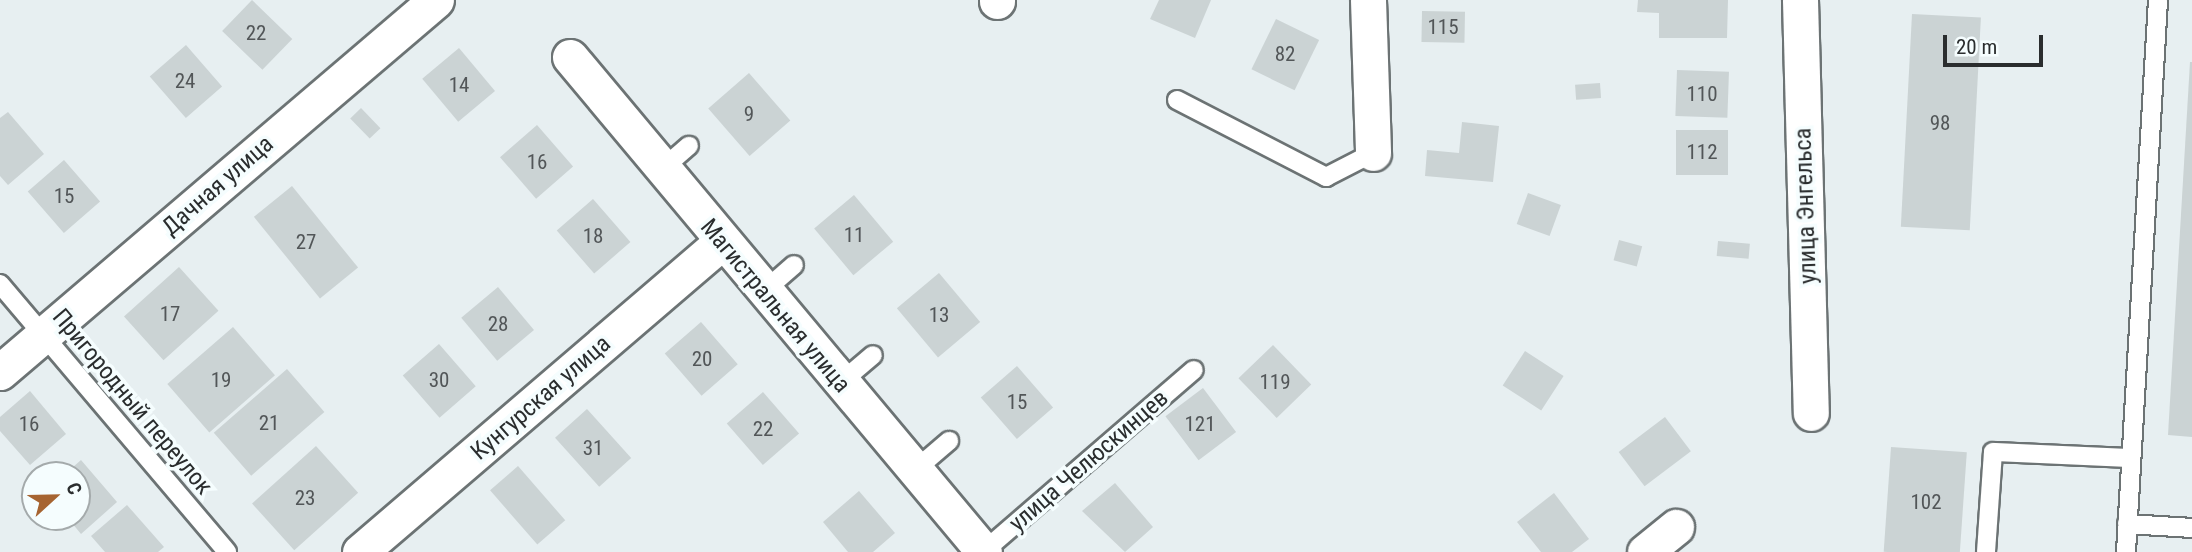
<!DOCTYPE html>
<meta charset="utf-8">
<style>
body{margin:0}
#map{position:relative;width:2192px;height:552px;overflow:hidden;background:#e7eff1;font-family:"Roboto Condensed",sans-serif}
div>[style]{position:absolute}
.building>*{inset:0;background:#cbd3d4;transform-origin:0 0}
.roads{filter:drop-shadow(2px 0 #6c7374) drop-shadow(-2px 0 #6c7374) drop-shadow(0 2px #6c7374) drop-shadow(0 -2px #6c7374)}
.lane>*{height:18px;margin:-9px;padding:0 9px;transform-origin:9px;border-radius:9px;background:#fff}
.street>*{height:35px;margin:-17.5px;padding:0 17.5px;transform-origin:17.5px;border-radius:17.5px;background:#fff}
span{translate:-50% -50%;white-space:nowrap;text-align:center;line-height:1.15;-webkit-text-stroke:7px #f5fdfe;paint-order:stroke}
.number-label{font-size:21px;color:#525658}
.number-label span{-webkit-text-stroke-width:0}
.street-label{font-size:24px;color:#2a2d2e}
.north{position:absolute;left:21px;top:461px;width:70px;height:70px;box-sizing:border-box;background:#f5fdfe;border:2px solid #a4aaab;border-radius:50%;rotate:68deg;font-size:19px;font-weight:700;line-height:28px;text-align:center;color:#2a2d2e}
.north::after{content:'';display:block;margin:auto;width:24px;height:32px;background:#a66431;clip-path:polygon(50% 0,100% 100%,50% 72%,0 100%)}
.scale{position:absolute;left:1943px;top:35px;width:100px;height:32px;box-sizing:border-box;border:4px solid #2a2d2e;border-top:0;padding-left:9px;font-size:21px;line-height:24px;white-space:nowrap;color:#2a2d2e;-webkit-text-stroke:5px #f5fdfe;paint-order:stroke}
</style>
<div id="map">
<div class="building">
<div style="left:252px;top:0;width:56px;height:43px;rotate:44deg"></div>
<div style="clip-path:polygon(1159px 0,1211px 0,1195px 38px,1150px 19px)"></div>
<div style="clip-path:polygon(1638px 0,1728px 0,1727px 38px,1659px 38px,1659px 13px,1637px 12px)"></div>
<div style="left:1422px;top:11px;width:43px;height:31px;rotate:1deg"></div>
<div style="left:1912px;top:14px;width:69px;height:213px;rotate:3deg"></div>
<div style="left:1276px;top:19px;width:48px;height:56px;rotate:26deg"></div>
<div style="left:186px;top:45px;width:55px;height:48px;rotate:49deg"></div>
<div style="left:459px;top:48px;width:56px;height:48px;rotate:50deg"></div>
<div style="clip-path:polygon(2190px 62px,2192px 62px,2192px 437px,2168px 435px)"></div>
<div style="left:1677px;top:70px;width:52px;height:46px;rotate:2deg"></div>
<div style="left:749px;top:73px;width:63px;height:54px;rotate:49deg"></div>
<div style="left:1600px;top:83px;width:15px;height:25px;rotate:86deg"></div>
<div style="left:361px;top:108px;width:28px;height:15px;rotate:46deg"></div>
<div style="clip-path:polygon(8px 112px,44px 154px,8px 185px,0 176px,0 118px)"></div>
<div style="clip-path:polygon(1462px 122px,1499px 126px,1493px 182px,1425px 176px,1427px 150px,1459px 153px)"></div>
<div style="left:537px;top:125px;width:55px;height:49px;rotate:49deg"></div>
<div style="left:1676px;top:130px;width:52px;height:45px"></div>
<div style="left:64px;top:160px;width:55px;height:48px;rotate:49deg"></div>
<div style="left:292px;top:186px;width:105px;height:49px;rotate:51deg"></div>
<div style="left:1528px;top:193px;width:35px;height:33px;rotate:20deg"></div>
<div style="left:854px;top:195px;width:61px;height:52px;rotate:50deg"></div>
<div style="left:593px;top:199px;width:57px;height:48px;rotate:49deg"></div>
<div style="left:1619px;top:240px;width:24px;height:21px;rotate:15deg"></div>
<div style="left:1718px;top:241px;width:32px;height:15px;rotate:5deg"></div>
<div style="left:179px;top:267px;width:59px;height:74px;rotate:48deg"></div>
<div style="left:939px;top:273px;width:64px;height:55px;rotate:50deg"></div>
<div style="left:498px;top:287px;width:56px;height:48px;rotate:50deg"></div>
<div style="left:701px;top:322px;width:56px;height:48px;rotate:49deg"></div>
<div style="left:233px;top:327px;width:64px;height:87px;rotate:49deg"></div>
<div style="left:439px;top:344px;width:56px;height:48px;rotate:49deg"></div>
<div style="left:1273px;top:345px;width:55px;height:48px;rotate:46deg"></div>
<div style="left:1525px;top:351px;width:46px;height:41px;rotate:33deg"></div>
<div style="left:1017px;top:366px;width:55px;height:48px;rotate:49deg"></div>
<div style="left:287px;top:369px;width:57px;height:97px;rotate:49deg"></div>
<div style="left:1203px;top:388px;width:55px;height:47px;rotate:53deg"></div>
<div style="clip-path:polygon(30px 391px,66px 434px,30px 465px,0 431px,0 417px)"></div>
<div style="left:763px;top:392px;width:55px;height:48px;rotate:49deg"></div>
<div style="left:587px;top:409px;width:66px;height:43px;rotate:48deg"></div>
<div style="left:1665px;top:417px;width:43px;height:58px;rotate:53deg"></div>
<div style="left:316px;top:446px;width:63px;height:86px;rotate:48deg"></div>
<div style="left:1891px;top:447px;width:76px;height:105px;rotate:4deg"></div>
<div style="clip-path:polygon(81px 460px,117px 502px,81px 534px,67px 517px,77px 517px,77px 475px,64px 475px)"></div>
<div style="left:518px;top:466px;width:72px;height:37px;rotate:49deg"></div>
<div style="clip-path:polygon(1115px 483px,1153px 527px,1125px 552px,1082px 511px)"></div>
<div style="clip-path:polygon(859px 491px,895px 533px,873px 552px,848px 552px,823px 522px)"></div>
<div style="clip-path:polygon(1554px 493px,1589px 539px,1572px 552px,1541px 552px,1517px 522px)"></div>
<div style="clip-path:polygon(127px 505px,164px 547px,158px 552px,105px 552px,91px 536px)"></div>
</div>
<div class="roads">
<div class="lane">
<div style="left:1177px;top:100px;width:168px;rotate:27.3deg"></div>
<div style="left:1326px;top:177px;width:53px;rotate:-27.1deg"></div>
<div style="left:661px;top:170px;width:37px;rotate:-41deg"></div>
<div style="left:0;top:284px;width:351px;rotate:49.7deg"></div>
<div style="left:763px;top:292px;width:41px;rotate:-41.1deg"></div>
<div style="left:840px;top:383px;width:43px;rotate:-40.3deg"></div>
<div style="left:915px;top:470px;width:45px;rotate:-40.5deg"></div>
<div style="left:2127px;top:524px;width:65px;rotate:3.5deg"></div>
<div style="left:984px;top:551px;width:277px;rotate:-40.8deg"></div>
<div style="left:1986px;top:552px;width:100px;rotate:-86deg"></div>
<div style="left:1993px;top:452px;width:138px;rotate:2.5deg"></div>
<div style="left:2126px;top:552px;width:553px;rotate:-86.68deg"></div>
</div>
<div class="street">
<div style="left:1368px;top:0;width:153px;rotate:88.1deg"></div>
<div style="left:1800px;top:0;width:413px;rotate:88.5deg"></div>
<div style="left:997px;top:1px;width:1px;rotate:-90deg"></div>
<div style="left:570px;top:57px;width:645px;rotate:50.09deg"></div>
<div style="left:0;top:372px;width:573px;rotate:-40.47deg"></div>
<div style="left:360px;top:552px;width:475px;rotate:-40.6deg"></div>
<div style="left:1645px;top:552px;width:40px;rotate:-39deg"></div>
</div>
</div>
<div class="number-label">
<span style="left:1443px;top:27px">115</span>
<span style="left:256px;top:33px">22</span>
<span style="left:1285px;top:54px">82</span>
<span style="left:185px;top:81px">24</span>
<span style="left:459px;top:85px">14</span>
<span style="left:1702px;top:94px">110</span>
<span style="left:749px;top:114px">9</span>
<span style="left:1940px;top:123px">98</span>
<span style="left:1702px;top:152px">112</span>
<span style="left:537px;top:162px">16</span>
<span style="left:64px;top:196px">15</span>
<span style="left:854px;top:235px">11</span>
<span style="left:593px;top:236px">18</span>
<span style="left:306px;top:242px">27</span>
<span style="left:170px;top:314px">17</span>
<span style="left:939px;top:315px">13</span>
<span style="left:498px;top:324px">28</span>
<span style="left:702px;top:359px">20</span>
<span style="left:221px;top:380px">19</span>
<span style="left:439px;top:380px">30</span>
<span style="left:1275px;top:382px">119</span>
<span style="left:1017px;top:402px">15</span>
<span style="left:269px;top:423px">21</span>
<span style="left:29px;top:424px">16</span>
<span style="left:1200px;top:424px">121</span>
<span style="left:763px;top:429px">22</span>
<span style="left:593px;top:448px">31</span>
<span style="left:305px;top:498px">23</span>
<span style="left:1926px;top:502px">102</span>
</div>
<div class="street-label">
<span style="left:218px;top:186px;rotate:-41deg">Дачная улица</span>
<span style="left:1806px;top:206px;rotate:-92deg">улица Энгельса</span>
<span style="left:775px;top:306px;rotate:50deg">Магистральная улица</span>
<span style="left:541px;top:398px;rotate:-41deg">Кунгурская улица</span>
<span style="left:132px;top:402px;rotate:50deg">Пригородный переулок</span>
<span style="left:1089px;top:461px;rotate:-41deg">улица Челюскинцев</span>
</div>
<div class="north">С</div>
<div class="scale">20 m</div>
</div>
